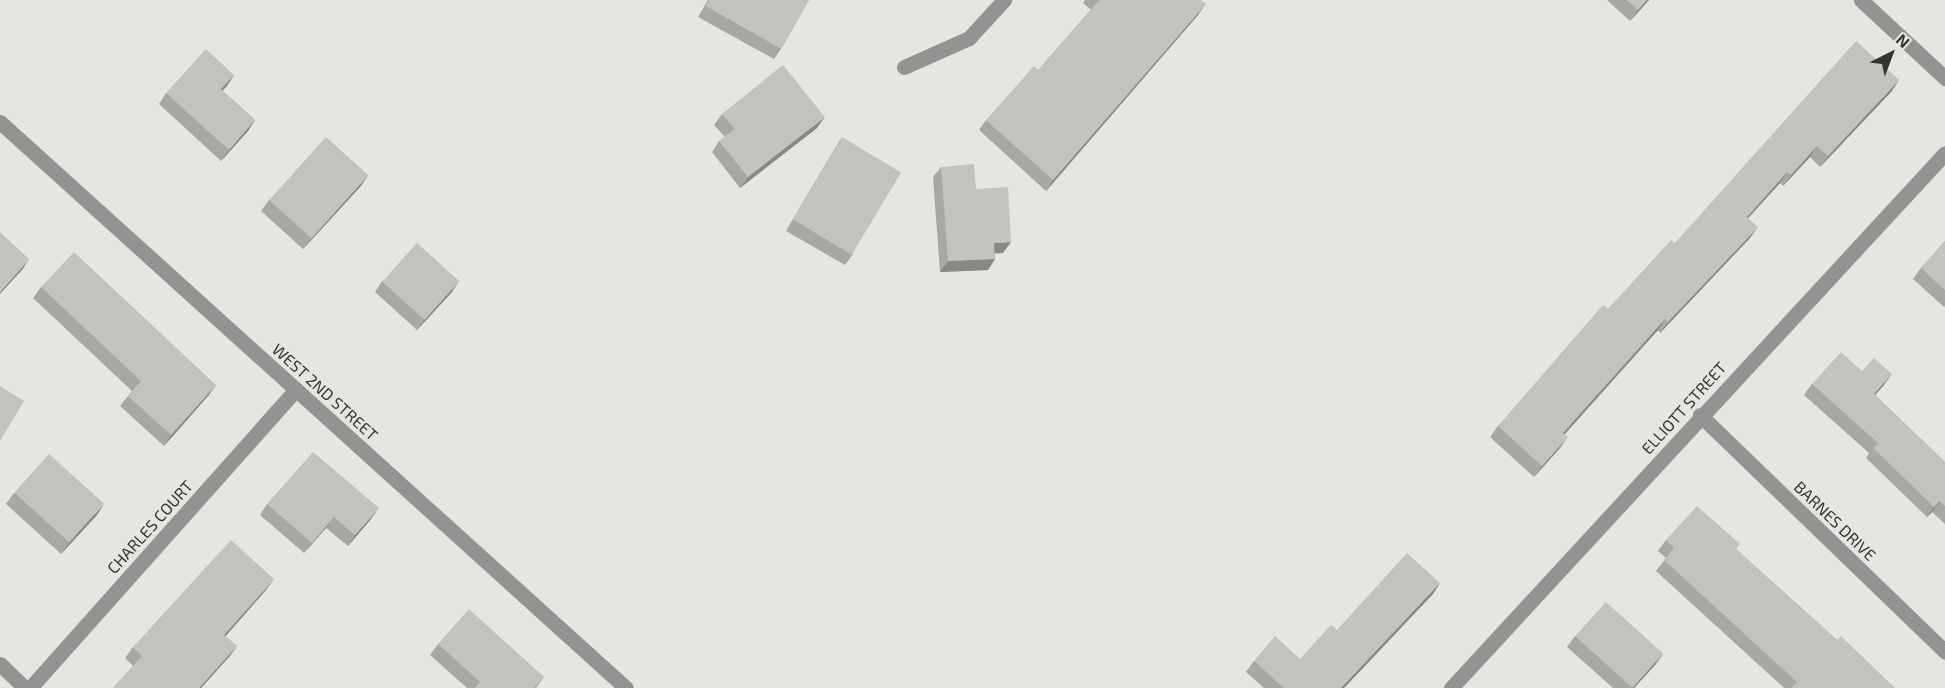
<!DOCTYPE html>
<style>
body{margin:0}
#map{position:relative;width:1945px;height:688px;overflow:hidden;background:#e5e5e2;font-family:"Exo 2",sans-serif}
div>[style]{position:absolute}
.minor>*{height:15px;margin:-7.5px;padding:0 7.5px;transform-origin:7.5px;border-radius:7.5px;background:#939392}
.wall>*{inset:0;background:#a7a7a4}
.shaded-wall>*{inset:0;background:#888886}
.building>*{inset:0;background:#c2c2bf;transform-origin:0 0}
span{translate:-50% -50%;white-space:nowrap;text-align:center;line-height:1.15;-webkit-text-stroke:6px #e5e5e2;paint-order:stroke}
.street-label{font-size:16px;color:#343432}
.north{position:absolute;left:1861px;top:24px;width:60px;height:60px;-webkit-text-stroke:4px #e5e5e2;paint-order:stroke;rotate:42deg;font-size:16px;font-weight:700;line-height:24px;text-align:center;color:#343432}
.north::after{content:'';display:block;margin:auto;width:21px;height:27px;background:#343432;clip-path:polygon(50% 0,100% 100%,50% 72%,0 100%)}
</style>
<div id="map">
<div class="minor">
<div style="left:1861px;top:0;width:115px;rotate:42.9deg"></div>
<div style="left:904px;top:67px;width:71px;rotate:-24deg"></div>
<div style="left:969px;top:38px;width:52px;rotate:-47.4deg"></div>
<div style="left:0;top:122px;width:844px;rotate:42.12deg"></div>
<div style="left:1700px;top:415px;width:341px;rotate:44deg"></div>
<div style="left:0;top:664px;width:35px;rotate:44deg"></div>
<div style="left:30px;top:688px;width:400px;rotate:-48.3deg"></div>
<div style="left:1451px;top:688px;width:728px;rotate:-47.28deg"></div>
</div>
<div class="wall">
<div style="clip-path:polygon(708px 0,809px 0,781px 49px,774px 59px,698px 17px)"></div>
<div style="clip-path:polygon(1085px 0,1201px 0,1198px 15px,1046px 191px,979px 130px,986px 120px,1038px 70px,1091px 10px,1083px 3px)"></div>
<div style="clip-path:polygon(1607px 0,1649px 0,1630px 21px)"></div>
<div style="clip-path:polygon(234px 75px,222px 90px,255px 120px,248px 131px,221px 161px,159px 104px,166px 93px)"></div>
<div style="clip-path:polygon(1892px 91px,1820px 167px,1810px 157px,1783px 186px,1780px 183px,1748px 218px,1750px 238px,1660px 333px,1658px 330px,1564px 434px,1560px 448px,1534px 477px,1490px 437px,1498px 426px,1608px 309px,1675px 243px)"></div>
<div style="clip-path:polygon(722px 114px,817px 128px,740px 188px,712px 152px,719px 141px,725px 137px,714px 125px)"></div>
<div style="clip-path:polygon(842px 137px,853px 254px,845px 265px,786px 231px,835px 148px)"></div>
<div style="clip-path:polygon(941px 167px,976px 189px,1003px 253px,995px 253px,995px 259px,988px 270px,940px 272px,933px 177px)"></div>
<div style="clip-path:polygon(368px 175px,361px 186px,303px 249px,261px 211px,269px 200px)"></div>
<div style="clip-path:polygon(1945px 241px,1945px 306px,1944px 307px,1913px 279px,1921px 268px)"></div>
<div style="clip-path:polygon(382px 281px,452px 292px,417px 330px,375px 292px)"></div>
<div style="clip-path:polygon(41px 287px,216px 385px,208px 396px,164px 446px,120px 406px,132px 391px,33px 298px)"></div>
<div style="clip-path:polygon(1862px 371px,1884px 385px,1875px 395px,1945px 462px,1945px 524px,1932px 512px,1927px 517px,1866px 458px,1869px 453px,1804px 395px,1812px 384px)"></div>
<div style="clip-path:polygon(14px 493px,97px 515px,61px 554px,6px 504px)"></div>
<div style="clip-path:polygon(267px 504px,371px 519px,348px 546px,326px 528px,304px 553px,260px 515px)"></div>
<div style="clip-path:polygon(1666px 540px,1736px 549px,1837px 640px,1895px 688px,1784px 688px,1656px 571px,1666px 558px,1658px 551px)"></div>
<div style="clip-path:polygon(1440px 583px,1433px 594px,1344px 688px,1264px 688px,1246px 672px,1254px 661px,1300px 659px,1337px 630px)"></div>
<div style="clip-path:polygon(266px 590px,225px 636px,237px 646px,229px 657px,201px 688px,113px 688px,133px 666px,125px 658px,133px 647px)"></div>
<div style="clip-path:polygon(1575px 636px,1663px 654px,1655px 665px,1634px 688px,1613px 688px,1567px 647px)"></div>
<div style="clip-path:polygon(438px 644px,544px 677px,536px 688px,467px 688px,430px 655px)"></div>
</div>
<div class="shaded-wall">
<div style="clip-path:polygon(1647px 0,1649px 0,1630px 21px,1638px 10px)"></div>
<div style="clip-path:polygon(1206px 4px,1198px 15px,1046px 191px,1053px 180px)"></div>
<div style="clip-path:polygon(234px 75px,227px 86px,214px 100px,221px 89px)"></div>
<div style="clip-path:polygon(1899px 80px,1892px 91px,1820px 167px,1828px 156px)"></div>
<div style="clip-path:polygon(825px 117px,817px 128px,740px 188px,748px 177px)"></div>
<div style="clip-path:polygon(255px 120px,248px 131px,221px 161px,229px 150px)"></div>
<div style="clip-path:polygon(1817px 146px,1810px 157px,1783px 186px,1791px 175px)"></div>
<div style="clip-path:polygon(1787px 172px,1780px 183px,1739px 228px,1747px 217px)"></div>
<div style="clip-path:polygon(368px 175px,361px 186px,303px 249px,311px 239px)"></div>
<div style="clip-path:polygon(1758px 227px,1750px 238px,1660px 333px,1668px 322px)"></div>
<div style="clip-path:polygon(1011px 242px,1003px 253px,987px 254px,994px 243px)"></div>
<div style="clip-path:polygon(29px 259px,22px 270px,0 294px,0 292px)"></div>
<div style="clip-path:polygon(995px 259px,988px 270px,940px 272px,948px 261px)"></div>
<div style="clip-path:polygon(459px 281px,452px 292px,417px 330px,425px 319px)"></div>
<div style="clip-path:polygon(1665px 319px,1658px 330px,1556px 444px,1563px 433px)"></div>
<div style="clip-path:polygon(1892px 374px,1884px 385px,1866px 405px,1874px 394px)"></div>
<div style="clip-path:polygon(216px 385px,208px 396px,164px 446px,171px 435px)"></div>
<div style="clip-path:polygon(1568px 437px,1560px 448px,1534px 477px,1542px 466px)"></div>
<div style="clip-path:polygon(1939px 501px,1932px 512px,1927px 517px,1934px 507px)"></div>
<div style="clip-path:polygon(104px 504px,97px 515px,61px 554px,69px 543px)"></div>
<div style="clip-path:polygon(379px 508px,371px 519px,348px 546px,355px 535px)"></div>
<div style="clip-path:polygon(334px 517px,326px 528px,304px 553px,312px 543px)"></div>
<div style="clip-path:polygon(274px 579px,266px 590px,217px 646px,224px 635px)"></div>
<div style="clip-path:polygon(1440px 583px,1433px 594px,1344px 688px,1341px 688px)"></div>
<div style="clip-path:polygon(237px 646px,229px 657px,201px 688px,199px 688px)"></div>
<div style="clip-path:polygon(1663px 654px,1655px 665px,1634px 688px,1632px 688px)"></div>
</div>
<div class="building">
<div style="clip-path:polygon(709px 0,809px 0,781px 49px,706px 6px)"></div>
<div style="clip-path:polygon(1099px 0,1201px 0,1206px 4px,1053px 180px,986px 120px,1034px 66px,1038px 70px)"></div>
<div style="clip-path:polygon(1627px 0,1647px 0,1638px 10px)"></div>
<div style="clip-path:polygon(1856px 41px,1899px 80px,1828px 156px,1817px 146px,1791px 175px,1787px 172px,1747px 217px,1758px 227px,1668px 322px,1665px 319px,1563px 433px,1568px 437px,1542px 466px,1498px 426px,1603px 305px,1608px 309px,1671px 240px,1675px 243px)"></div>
<div style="clip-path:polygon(206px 49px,234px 75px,221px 89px,255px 120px,229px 150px,166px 93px)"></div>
<div style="clip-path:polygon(783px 65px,825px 117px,748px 177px,719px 141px,735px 129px,722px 114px)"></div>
<div style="left:326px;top:137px;width:57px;height:85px;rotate:42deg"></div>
<div style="left:842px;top:137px;width:69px;height:96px;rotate:31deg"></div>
<div style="clip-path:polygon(974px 164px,976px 189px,1008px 187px,1011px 242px,994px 243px,995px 259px,948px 261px,941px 167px)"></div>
<div style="clip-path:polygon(0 232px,29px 259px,0 292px)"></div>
<div style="clip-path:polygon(1945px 241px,1945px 290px,1921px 268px)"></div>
<div style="left:417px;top:243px;width:57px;height:52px;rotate:42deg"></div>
<div style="clip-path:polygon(74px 252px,216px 385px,171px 435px,128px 396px,141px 381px,41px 287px)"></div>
<div style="clip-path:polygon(1841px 352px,1862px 371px,1874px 358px,1892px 374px,1874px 394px,1945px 462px,1945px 506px,1939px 501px,1934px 507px,1873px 448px,1878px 443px,1812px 384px)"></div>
<div style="clip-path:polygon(0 386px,24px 401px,0 441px)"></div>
<div style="clip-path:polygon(313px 452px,379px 508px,355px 535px,334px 517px,312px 543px,267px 504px)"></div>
<div style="left:49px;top:454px;width:74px;height:52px;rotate:42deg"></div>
<div style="clip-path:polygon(1697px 506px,1740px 544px,1736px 549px,1837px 640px,1841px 636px,1895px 688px,1791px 688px,1797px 682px,1664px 560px,1674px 548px,1666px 540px)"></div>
<div style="clip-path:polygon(231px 540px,274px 579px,224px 635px,237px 646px,199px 688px,113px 688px,142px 656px,133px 647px)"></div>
<div style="clip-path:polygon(1407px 553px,1440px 583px,1341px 688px,1284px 688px,1254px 661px,1275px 636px,1300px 659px,1331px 625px,1337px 630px)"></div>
<div style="left:1606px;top:602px;width:77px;height:46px;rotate:42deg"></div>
<div style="clip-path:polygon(469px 609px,544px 677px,534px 688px,475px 688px,480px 682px,438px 644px)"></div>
</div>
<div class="street-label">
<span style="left:325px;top:392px;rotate:42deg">WEST 2ND STREET</span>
<span style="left:1684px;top:408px;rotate:-48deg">ELLIOTT STREET</span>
<span style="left:1835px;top:521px;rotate:44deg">BARNES DRIVE</span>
<span style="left:150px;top:527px;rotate:-48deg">CHARLES COURT</span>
</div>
<div class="north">N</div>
</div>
